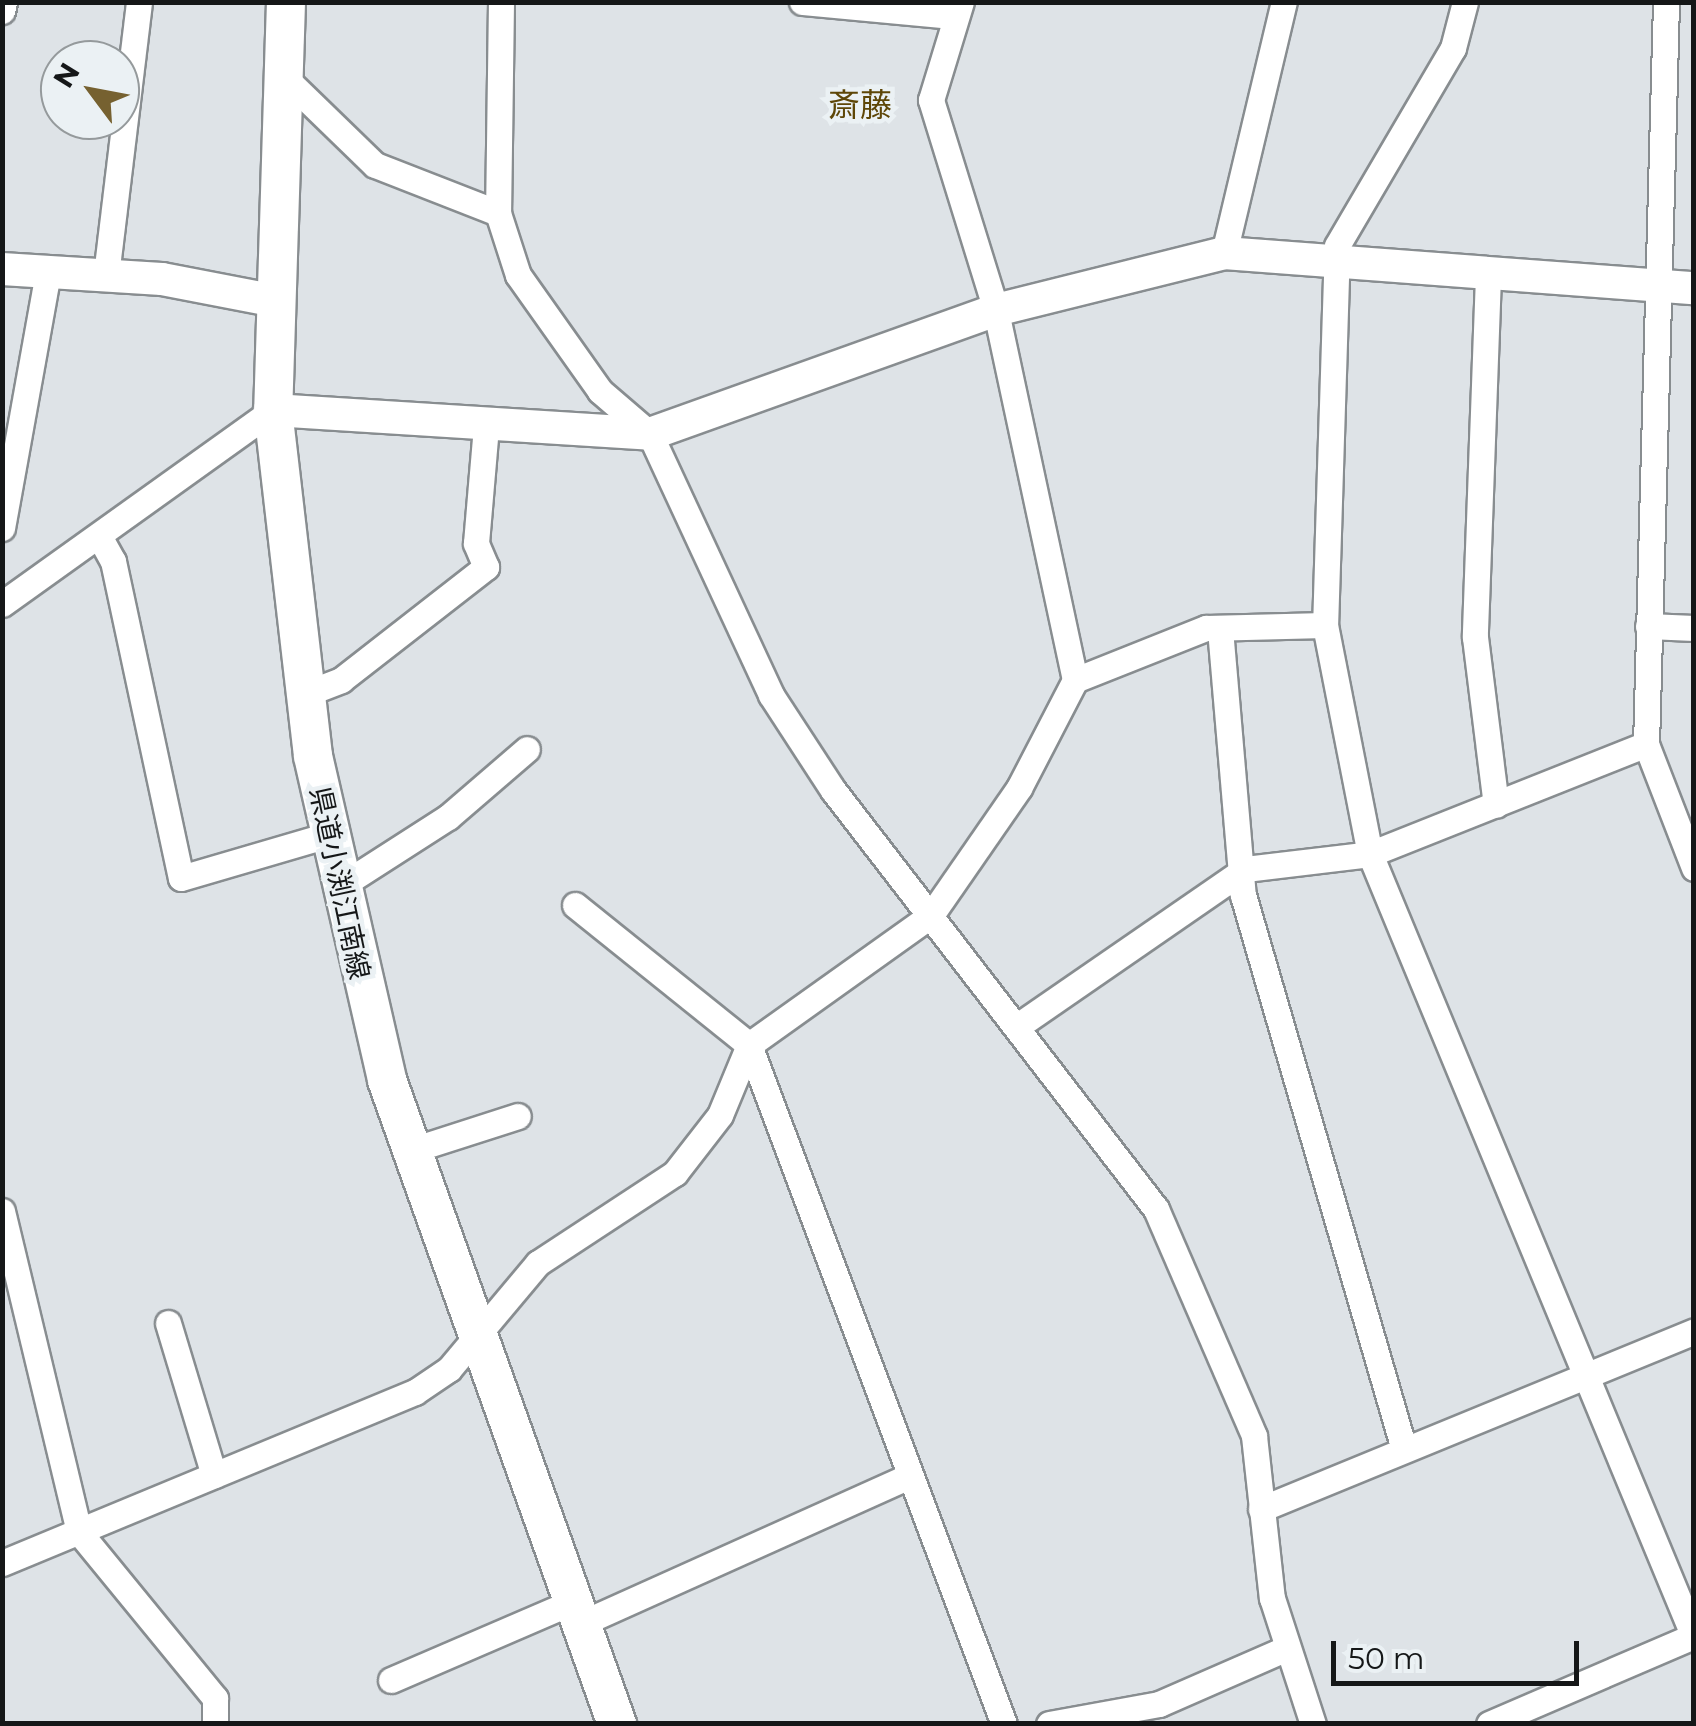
<!DOCTYPE html>
<meta charset="utf-8">
<style>
body{margin:0}
#map{position:relative;width:1696px;height:1726px;overflow:hidden;background:#dee3e7;font-family:Montserrat,"Noto Sans JP",sans-serif}
div>[style]{position:absolute}
.roads{filter:drop-shadow(2px 0 #888d90) drop-shadow(-2px 0 #888d90) drop-shadow(0 2px #888d90) drop-shadow(0 -2px #888d90)}
.minor>*{height:25px;margin:-12.5px;padding:0 12.5px;transform-origin:12.5px;border-radius:12.5px;background:#fff}
.tertiary>*{height:32px;margin:-16px;padding:0 16px;transform-origin:16px;border-radius:16px;background:#fff}
.secondary>*{height:38px;margin:-19px;padding:0 19px;transform-origin:19px;border-radius:19px;background:#fff}
span{translate:-50% -50%;white-space:nowrap;text-align:center;line-height:1.15;-webkit-text-stroke:9px #ebf1f4;paint-order:stroke}
.street-label{font-size:28px;color:#151718}
.quarter-label{font-size:32px;color:#5e4607}
.frame{position:absolute;inset:0;border:5px solid #151718;pointer-events:none}
.north{position:absolute;left:40px;top:40px;width:100px;height:100px;box-sizing:border-box;background:#ebf1f4;border:2px solid #959a9c;border-radius:50%;rotate:302deg;font-size:28px;font-weight:700;line-height:40px;text-align:center;color:#151718}
.north::after{content:'';display:block;margin:auto;width:35px;height:45px;background:#766130;clip-path:polygon(50% 0,100% 100%,50% 72%,0 100%)}
.scale{position:absolute;left:1331px;top:1641px;width:248px;height:45px;box-sizing:border-box;border:5px solid #151718;border-top:0;padding-left:12px;font-size:30px;line-height:35px;white-space:nowrap;color:#151718;-webkit-text-stroke:8px #ebf1f4;paint-order:stroke}
</style>
<div id="map">
<div class="roads">
<div class="minor">
<div style="left:501px;top:2px;width:211px;rotate:90.8deg"></div>
<div style="left:498px;top:213px;width:65px;rotate:72.1deg"></div>
<div style="left:518px;top:275px;width:142px;rotate:54.7deg"></div>
<div style="left:600px;top:391px;width:66px;rotate:40.7deg"></div>
<div style="left:650px;top:434px;width:288px;rotate:65.1deg"></div>
<div style="left:771px;top:695px;width:113px;rotate:56.9deg"></div>
<div style="left:833px;top:790px;width:529px;rotate:52.37deg"></div>
<div style="left:1156px;top:1209px;width:247px;rotate:66.6deg"></div>
<div style="left:1254px;top:1436px;width:163px;rotate:83.7deg"></div>
<div style="left:1272px;top:1598px;width:133px;rotate:72deg"></div>
<div style="left:802px;top:2px;width:152px;rotate:5.3deg"></div>
<div style="left:1465px;top:2px;width:48px;rotate:104.6deg"></div>
<div style="left:1453px;top:48px;width:229px;rotate:120.4deg"></div>
<div style="left:1337px;top:246px;width:379px;rotate:91.8deg"></div>
<div style="left:1325px;top:625px;width:233px;rotate:78.9deg"></div>
<div style="left:1370px;top:854px;width:847px;rotate:67.52deg"></div>
<div style="left:1666px;top:2px;width:742px;rotate:91.54deg"></div>
<div style="left:1646px;top:744px;width:133px;rotate:68.8deg"></div>
<div style="left:2px;top:11px;width:9px;rotate:-77deg"></div>
<div style="left:282px;top:75px;width:129px;rotate:44.1deg"></div>
<div style="left:375px;top:165px;width:132px;rotate:21.3deg"></div>
<div style="left:1224px;top:253px;width:258px;rotate:-76.6deg"></div>
<div style="left:106px;top:275px;width:275px;rotate:-83.1deg"></div>
<div style="left:1488px;top:276px;width:361px;rotate:92.1deg"></div>
<div style="left:1475px;top:637px;width:169px;rotate:82.9deg"></div>
<div style="left:2px;top:528px;width:260px;rotate:-79.8deg"></div>
<div style="left:99px;top:536px;width:29px;rotate:61deg"></div>
<div style="left:113px;top:561px;width:324px;rotate:77.9deg"></div>
<div style="left:181px;top:878px;width:153px;rotate:-16.3deg"></div>
<div style="left:2px;top:604px;width:333px;rotate:-35.6deg"></div>
<div style="left:1648px;top:626px;width:46px;rotate:2.5deg"></div>
<div style="left:1220px;top:629px;width:267px;rotate:85.1deg"></div>
<div style="left:1243px;top:895px;width:577px;rotate:73.8deg"></div>
<div style="left:1075px;top:680px;width:141px;rotate:-21.7deg"></div>
<div style="left:1206px;top:628px;width:119px;rotate:-1.4deg"></div>
<div style="left:305px;top:694px;width:39px;rotate:-21deg"></div>
<div style="left:341px;top:680px;width:184px;rotate:-37.9deg"></div>
<div style="left:486px;top:567px;width:26px;rotate:-113deg"></div>
<div style="left:476px;top:543px;width:117px;rotate:-85.1deg"></div>
<div style="left:339px;top:887px;width:130px;rotate:-32.7deg"></div>
<div style="left:448px;top:817px;width:104px;rotate:-40.7deg"></div>
<div style="left:575px;top:905px;width:223px;rotate:38.8deg"></div>
<div style="left:749px;top:1045px;width:725px;rotate:69.42deg"></div>
<div style="left:1022px;top:1023px;width:271px;rotate:-34.6deg"></div>
<div style="left:1245px;top:869px;width:126px;rotate:-6.8deg"></div>
<div style="left:1370px;top:854px;width:297px;rotate:-21.7deg"></div>
<div style="left:412px;top:1150px;width:111px;rotate:-17.8deg"></div>
<div style="left:2px;top:1211px;width:330px;rotate:76.5deg"></div>
<div style="left:79px;top:1532px;width:215px;rotate:50.7deg"></div>
<div style="left:215px;top:1698px;width:26px;rotate:90deg"></div>
<div style="left:168px;top:1323px;width:159px;rotate:73.2deg"></div>
<div style="left:1261px;top:1509px;width:468px;rotate:-22.3deg"></div>
<div style="left:2px;top:1563px;width:447px;rotate:-22.5deg"></div>
<div style="left:415px;top:1392px;width:41px;rotate:-34.1deg"></div>
<div style="left:449px;top:1369px;width:138px;rotate:-50deg"></div>
<div style="left:538px;top:1263px;width:164px;rotate:-33.3deg"></div>
<div style="left:675px;top:1173px;width:73px;rotate:-52.2deg"></div>
<div style="left:720px;top:1115px;width:76px;rotate:-67.5deg"></div>
<div style="left:749px;top:1045px;width:224px;rotate:-35.5deg"></div>
<div style="left:931px;top:915px;width:155px;rotate:-55.3deg"></div>
<div style="left:1019px;top:788px;width:122px;rotate:-62.6deg"></div>
<div style="left:1075px;top:680px;width:378px;rotate:-102.1deg"></div>
<div style="left:996px;top:310px;width:220px;rotate:-107.2deg"></div>
<div style="left:931px;top:100px;width:102px;rotate:-73deg"></div>
<div style="left:580px;top:1624px;width:361px;rotate:-24.2deg"></div>
<div style="left:391px;top:1680px;width:197px;rotate:-23.3deg"></div>
<div style="left:1049px;top:1724px;width:112px;rotate:-10.3deg"></div>
<div style="left:1159px;top:1704px;width:137px;rotate:-23.6deg"></div>
<div style="left:1489px;top:1724px;width:222px;rotate:-23.3deg"></div>
</div>
<div class="tertiary">
<div style="left:2px;top:269px;width:160px;rotate:3.6deg"></div>
<div style="left:162px;top:279px;width:111px;rotate:10.9deg"></div>
<div style="left:273px;top:410px;width:378px;rotate:3.6deg"></div>
<div style="left:650px;top:434px;width:368px;rotate:-19.7deg"></div>
<div style="left:996px;top:310px;width:235px;rotate:-14deg"></div>
<div style="left:1224px;top:253px;width:471px;rotate:4.3deg"></div>
</div>
<div class="secondary">
<div style="left:286px;top:2px;width:408px;rotate:91.8deg"></div>
<div style="left:273px;top:410px;width:348px;rotate:83.4deg"></div>
<div style="left:313px;top:756px;width:332px;rotate:77.1deg"></div>
<div style="left:387px;top:1080px;width:684px;rotate:70.35deg"></div>
</div>
</div>
<div class="street-label">
<span style="left:340px;top:883px;rotate:78deg">県道小渕江南線</span>
</div>
<div class="quarter-label">
<span style="left:860px;top:105px">斎藤</span>
</div>
<div class="frame"></div>
<div class="north">N</div>
<div class="scale">50 m</div>
</div>
